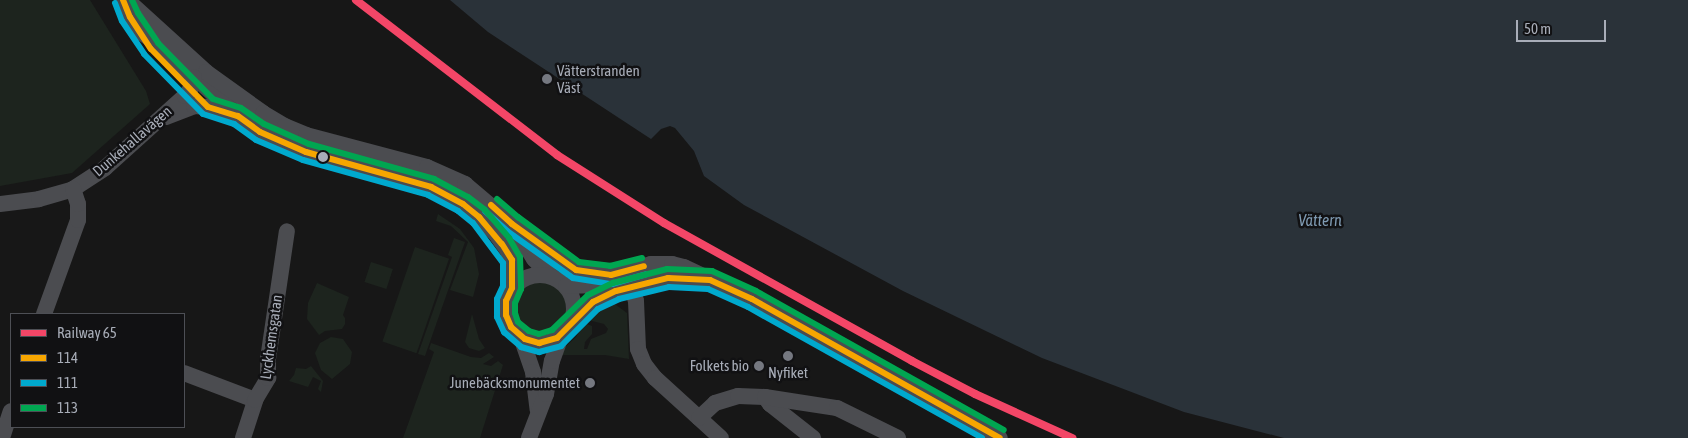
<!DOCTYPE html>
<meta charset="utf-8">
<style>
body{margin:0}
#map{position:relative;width:1688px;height:438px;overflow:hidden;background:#171717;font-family:"Asap Condensed",sans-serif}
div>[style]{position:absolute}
.green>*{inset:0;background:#1d241e;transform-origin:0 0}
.round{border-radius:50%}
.water>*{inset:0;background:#2a3239}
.minor>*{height:16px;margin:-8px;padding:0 8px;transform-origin:8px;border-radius:8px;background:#4b4c50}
.minor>.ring{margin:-8px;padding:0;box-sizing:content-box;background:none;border:16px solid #4b4c50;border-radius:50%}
.bus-1>*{height:6px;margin:-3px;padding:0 3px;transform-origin:3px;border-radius:3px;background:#f7a600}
.bus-2>*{height:6px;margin:-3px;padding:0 3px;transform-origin:3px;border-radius:3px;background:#00a9ce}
.bus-3>*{height:6px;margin:-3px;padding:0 3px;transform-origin:3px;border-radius:3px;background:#00a651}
.rail-1>*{height:8px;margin:-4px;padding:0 4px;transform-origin:4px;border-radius:4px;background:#f34667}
.dots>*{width:14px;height:14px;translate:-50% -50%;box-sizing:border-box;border:2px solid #111113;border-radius:50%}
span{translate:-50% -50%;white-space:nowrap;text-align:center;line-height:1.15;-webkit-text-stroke:5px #111113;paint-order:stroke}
.poi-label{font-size:15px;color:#a8adb8}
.left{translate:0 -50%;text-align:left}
.right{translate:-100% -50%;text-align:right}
.street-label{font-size:15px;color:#a8adb8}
.water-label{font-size:16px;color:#7f9bb3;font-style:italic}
.legend{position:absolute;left:10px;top:313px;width:175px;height:115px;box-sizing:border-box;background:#111113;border:1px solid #4d4f55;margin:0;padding:6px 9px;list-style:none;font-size:15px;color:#a8adb8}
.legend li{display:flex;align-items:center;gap:10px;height:25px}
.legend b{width:25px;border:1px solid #4d4f55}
.scale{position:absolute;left:1516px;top:20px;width:90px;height:22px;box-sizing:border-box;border:2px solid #a8adb8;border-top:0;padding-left:6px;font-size:15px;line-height:18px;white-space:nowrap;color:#a8adb8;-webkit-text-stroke:4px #111113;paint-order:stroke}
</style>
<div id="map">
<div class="green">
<div style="clip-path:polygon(0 0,90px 0,146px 91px,150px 104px,72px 173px,0 186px)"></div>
<div style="clip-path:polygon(438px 214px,460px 229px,474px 248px,479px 274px,473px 297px,450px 290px,468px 242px,451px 226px,436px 221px)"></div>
<div style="clip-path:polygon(454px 238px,465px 242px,425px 356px,418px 354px,452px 257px,448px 255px)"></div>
<div style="left:415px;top:247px;width:36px;height:100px;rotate:19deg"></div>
<div style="left:371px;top:262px;width:23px;height:21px;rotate:18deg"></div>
<div class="round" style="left:513px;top:281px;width:54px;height:54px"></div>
<div style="clip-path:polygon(317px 283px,349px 297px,343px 315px,345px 318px,345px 324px,342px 329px,325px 331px,319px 335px,307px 319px,308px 303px)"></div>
<div style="clip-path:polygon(evenodd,612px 302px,627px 313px,629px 359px,605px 355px,560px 355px,564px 348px,576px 337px,594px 306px,612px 302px,588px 320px,604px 324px,608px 329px,606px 333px,591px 339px,587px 349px,584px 349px,585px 342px,592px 334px,592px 326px,587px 324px,588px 320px)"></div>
<div style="clip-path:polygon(472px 314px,479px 339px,485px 348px,479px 351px,469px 348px,465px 342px)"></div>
<div style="clip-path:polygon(331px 337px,343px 339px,352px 352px,350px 364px,332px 379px,321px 370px,315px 353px,320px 343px)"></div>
<div style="clip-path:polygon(431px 343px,471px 357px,481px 358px,489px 353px,494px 357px,483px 364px,491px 366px,498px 361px,503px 365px,480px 438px,403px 438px,434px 352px,429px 349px)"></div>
<div style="clip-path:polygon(311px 366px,323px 381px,321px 392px,318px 389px,321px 381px,313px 377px,308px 387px,289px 381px,294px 375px,296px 368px,306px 369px)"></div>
</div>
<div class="water">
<div style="clip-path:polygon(450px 0,1688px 0,1688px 438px,1284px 438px,1184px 412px,1042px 358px,903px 291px,744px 205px,704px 176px,694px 151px,675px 128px,670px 126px,661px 129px,651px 139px,488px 32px)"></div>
</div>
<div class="minor">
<div style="left:123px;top:0;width:18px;rotate:68deg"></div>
<div style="left:130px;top:17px;width:20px;rotate:53deg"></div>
<div style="left:142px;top:33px;width:16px;rotate:35deg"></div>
<div style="left:155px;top:42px;width:111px;rotate:41.7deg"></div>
<div style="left:238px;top:116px;width:27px;rotate:36deg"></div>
<div style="left:260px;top:132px;width:50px;rotate:23.5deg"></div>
<div style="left:306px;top:152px;width:110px;rotate:14.8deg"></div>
<div style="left:412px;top:180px;width:38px;rotate:23deg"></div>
<div style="left:447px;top:195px;width:18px;rotate:29deg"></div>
<div style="left:463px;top:204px;width:43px;rotate:42.2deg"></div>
<div style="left:495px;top:233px;width:22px;rotate:54deg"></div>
<div style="left:508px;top:251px;width:17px;rotate:73deg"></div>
<div style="left:513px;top:267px;width:21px;rotate:93deg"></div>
<div style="left:127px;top:0;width:107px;rotate:42.3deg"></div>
<div style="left:206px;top:72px;width:70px;rotate:35.7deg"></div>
<div style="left:263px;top:113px;width:26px;rotate:31deg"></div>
<div style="left:285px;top:126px;width:23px;rotate:23deg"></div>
<div style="left:306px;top:135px;width:125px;rotate:14.8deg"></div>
<div style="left:427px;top:167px;width:42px;rotate:24.1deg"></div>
<div style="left:465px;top:184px;width:62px;rotate:40.4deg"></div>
<div style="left:512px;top:224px;width:41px;rotate:57.8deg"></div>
<div style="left:534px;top:259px;width:25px;rotate:45deg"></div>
<div style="left:166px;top:117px;width:30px;rotate:-21deg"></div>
<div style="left:194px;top:106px;width:14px;rotate:4deg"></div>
<div style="left:208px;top:107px;width:26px;rotate:18deg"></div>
<div style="left:0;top:204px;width:39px;rotate:-7deg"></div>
<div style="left:39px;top:199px;width:35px;rotate:-16deg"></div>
<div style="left:73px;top:189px;width:38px;rotate:-33deg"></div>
<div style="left:105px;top:168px;width:108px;rotate:-42deg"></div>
<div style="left:185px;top:96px;width:8px;rotate:-50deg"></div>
<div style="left:190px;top:90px;width:13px;rotate:-72deg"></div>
<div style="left:517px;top:228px;width:61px;rotate:37.1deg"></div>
<div style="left:566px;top:265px;width:23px;rotate:20deg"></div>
<div style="left:588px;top:273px;width:23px;rotate:5deg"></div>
<div style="left:627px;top:270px;width:32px;rotate:74deg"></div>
<div style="left:636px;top:301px;width:48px;rotate:87.6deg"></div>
<div style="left:638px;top:349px;width:16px;rotate:68deg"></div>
<div style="left:644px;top:364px;width:18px;rotate:52deg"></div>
<div style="left:655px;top:378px;width:89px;rotate:42.3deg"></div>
<div class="ring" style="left:506px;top:275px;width:52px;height:52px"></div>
<div style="left:566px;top:286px;width:31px;rotate:-2deg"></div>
<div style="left:597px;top:285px;width:17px;rotate:-36deg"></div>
<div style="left:611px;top:275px;width:41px;rotate:-15.4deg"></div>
<div style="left:651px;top:264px;width:21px"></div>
<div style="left:672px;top:264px;width:12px;rotate:14deg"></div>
<div style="left:684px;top:267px;width:75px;rotate:25.2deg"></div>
<div style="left:752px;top:299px;width:284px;rotate:29.3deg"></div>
<div style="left:44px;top:314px;width:100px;rotate:-70.1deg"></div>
<div style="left:78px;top:220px;width:16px;rotate:-90deg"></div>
<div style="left:78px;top:204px;width:16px;rotate:-108deg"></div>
<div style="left:572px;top:321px;width:28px;rotate:-42deg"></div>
<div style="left:593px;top:302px;width:25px;rotate:-26deg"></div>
<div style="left:616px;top:291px;width:54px;rotate:-14deg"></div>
<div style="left:668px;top:278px;width:34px;rotate:3deg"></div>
<div style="left:521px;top:337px;width:37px;rotate:71deg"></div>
<div style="left:533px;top:372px;width:38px;rotate:83deg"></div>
<div style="left:184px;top:373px;width:76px;rotate:20.8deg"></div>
<div style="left:765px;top:397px;width:9px;rotate:54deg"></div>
<div style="left:770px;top:404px;width:55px;rotate:38.3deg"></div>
<div style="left:699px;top:418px;width:22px;rotate:-43deg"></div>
<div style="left:715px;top:403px;width:24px;rotate:-17deg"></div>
<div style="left:738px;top:396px;width:27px;rotate:2deg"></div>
<div style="left:765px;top:397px;width:73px;rotate:8.7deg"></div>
<div style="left:837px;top:408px;width:68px;rotate:26.2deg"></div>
<div style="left:2px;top:438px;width:28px;rotate:-72deg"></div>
<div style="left:243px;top:438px;width:40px;rotate:-72deg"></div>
<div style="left:255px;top:400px;width:26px;rotate:-59deg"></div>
<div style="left:268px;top:378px;width:19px;rotate:-90deg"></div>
<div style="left:268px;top:359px;width:129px;rotate:-81.6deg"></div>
<div style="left:529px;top:438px;width:47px;rotate:-68.9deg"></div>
<div style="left:546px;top:394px;width:34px;rotate:-80deg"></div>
<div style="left:552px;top:361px;width:27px;rotate:-70deg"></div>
</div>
<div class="bus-1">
<div style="left:123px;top:0;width:18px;rotate:68deg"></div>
<div style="left:130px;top:17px;width:38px;rotate:57deg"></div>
<div style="left:151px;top:49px;width:81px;rotate:45.5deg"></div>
<div style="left:208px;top:107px;width:31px;rotate:17deg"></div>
<div style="left:238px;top:116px;width:27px;rotate:36deg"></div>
<div style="left:260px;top:132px;width:50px;rotate:23.5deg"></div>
<div style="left:306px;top:152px;width:130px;rotate:15.6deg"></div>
<div style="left:431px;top:187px;width:36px;rotate:28deg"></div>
<div style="left:463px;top:204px;width:21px;rotate:39deg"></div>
<div style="left:479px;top:217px;width:35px;rotate:50deg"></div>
<div style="left:502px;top:244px;width:19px;rotate:58deg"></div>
<div style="left:512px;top:260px;width:28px;rotate:90deg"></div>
<div style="left:512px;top:288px;width:14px;rotate:115deg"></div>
<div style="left:506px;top:301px;width:14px;rotate:90deg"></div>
<div style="left:506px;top:315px;width:13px;rotate:67deg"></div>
<div style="left:511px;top:327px;width:18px;rotate:41deg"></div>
<div style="left:525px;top:339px;width:15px;rotate:16deg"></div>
<div style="left:539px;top:343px;width:19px;rotate:-16deg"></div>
<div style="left:557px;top:338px;width:51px;rotate:-45deg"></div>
<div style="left:593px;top:302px;width:25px;rotate:-26deg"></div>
<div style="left:616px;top:291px;width:54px;rotate:-14deg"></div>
<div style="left:668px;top:278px;width:42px;rotate:2.7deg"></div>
<div style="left:710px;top:280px;width:46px;rotate:24.3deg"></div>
<div style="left:752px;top:299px;width:284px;rotate:29.3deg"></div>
<div style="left:491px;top:205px;width:28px;rotate:42deg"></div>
<div style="left:512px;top:224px;width:79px;rotate:35.7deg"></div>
<div style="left:576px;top:270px;width:35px;rotate:8deg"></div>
<div style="left:611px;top:275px;width:34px;rotate:-15deg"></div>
</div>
<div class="bus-2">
<div style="left:115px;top:3px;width:19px;rotate:69deg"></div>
<div style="left:122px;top:21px;width:40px;rotate:56deg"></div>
<div style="left:144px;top:54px;width:84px;rotate:45.5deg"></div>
<div style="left:203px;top:114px;width:33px;rotate:18deg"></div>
<div style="left:234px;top:124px;width:27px;rotate:36deg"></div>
<div style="left:256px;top:140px;width:51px;rotate:23.1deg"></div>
<div style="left:303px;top:160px;width:130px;rotate:15.6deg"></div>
<div style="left:428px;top:195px;width:34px;rotate:28deg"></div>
<div style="left:458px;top:211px;width:19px;rotate:39deg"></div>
<div style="left:473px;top:223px;width:50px;rotate:53.1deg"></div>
<div style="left:503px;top:263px;width:23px;rotate:90deg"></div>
<div style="left:503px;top:286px;width:14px;rotate:115deg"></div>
<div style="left:497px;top:299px;width:18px;rotate:90deg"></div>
<div style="left:497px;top:317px;width:17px;rotate:65deg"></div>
<div style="left:504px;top:332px;width:23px;rotate:41deg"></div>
<div style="left:521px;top:347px;width:19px;rotate:16deg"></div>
<div style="left:539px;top:352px;width:23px;rotate:-15deg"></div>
<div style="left:561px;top:346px;width:52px;rotate:-45deg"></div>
<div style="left:598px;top:309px;width:23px;rotate:-25deg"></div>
<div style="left:619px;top:299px;width:51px;rotate:-13.5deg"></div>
<div style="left:669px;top:287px;width:39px;rotate:3deg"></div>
<div style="left:708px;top:289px;width:44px;rotate:24.2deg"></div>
<div style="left:748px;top:307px;width:268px;rotate:29.2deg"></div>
<div style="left:485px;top:211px;width:30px;rotate:42deg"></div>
<div style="left:507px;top:231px;width:81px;rotate:35.5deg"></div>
<div style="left:573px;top:278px;width:39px;rotate:9deg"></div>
<div style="left:612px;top:284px;width:35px;rotate:-16deg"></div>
</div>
<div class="bus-3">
<div style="left:132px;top:0;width:14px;rotate:65deg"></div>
<div style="left:138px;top:13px;width:36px;rotate:56deg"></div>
<div style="left:158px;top:43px;width:78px;rotate:45.5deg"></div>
<div style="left:213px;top:99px;width:29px;rotate:18deg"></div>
<div style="left:241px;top:108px;width:28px;rotate:35deg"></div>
<div style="left:264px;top:124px;width:49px;rotate:24deg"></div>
<div style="left:309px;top:144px;width:130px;rotate:15.6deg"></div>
<div style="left:434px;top:179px;width:38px;rotate:28deg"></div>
<div style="left:468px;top:197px;width:21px;rotate:37deg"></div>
<div style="left:485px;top:210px;width:37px;rotate:49deg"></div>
<div style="left:509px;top:238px;width:22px;rotate:60deg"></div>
<div style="left:520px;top:257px;width:32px;rotate:88deg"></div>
<div style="left:521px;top:289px;width:15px;rotate:113deg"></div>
<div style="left:515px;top:303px;width:10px;rotate:90deg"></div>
<div style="left:515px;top:313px;width:9px;rotate:72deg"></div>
<div style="left:518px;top:322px;width:14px;rotate:39deg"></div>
<div style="left:529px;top:331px;width:10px;rotate:17deg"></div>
<div style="left:539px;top:334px;width:14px;rotate:-17deg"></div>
<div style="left:552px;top:330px;width:50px;rotate:-44.2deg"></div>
<div style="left:588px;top:295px;width:28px;rotate:-26deg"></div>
<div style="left:613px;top:283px;width:56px;rotate:-14.5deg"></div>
<div style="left:667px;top:269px;width:45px;rotate:2.5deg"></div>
<div style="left:712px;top:271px;width:48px;rotate:24.4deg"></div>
<div style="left:756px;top:291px;width:284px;rotate:29.3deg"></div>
<div style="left:497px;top:199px;width:28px;rotate:41deg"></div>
<div style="left:518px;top:217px;width:76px;rotate:36.4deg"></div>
<div style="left:579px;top:262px;width:31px;rotate:7deg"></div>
<div style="left:610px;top:266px;width:33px;rotate:-14deg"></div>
</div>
<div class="rail-1">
<div style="left:356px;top:0;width:254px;rotate:37.6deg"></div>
<div style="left:557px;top:155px;width:127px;rotate:32.4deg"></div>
<div style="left:664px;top:223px;width:284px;rotate:29.1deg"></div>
<div style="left:912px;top:361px;width:71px;rotate:27.6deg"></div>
<div style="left:975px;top:394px;width:107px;rotate:24.4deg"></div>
</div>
<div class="dots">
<div style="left:547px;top:79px;background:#757880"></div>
<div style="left:323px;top:157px;background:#a8adb8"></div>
<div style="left:788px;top:356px;background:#757880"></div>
<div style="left:759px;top:366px;background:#757880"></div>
<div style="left:590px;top:383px;background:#757880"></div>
</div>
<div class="poi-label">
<span class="left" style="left:557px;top:79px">Vätterstranden<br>Väst</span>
<span class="right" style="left:749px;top:366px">Folkets bio</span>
<span style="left:788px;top:373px">Nyfiket</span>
<span class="right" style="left:580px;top:383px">Junebäcksmonumentet</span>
</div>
<div class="street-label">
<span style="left:132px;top:141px;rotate:-41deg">Dunkehallavägen</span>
<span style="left:271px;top:337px;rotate:-82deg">Lyckhemsgatan</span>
</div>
<div class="water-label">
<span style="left:1320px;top:220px">Vättern</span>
</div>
<ul class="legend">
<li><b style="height:6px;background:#f34667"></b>Railway 65</li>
<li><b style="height:6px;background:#f7a600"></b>114</li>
<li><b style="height:6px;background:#00a9ce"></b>111</li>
<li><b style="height:6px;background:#00a651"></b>113</li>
</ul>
<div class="scale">50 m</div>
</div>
